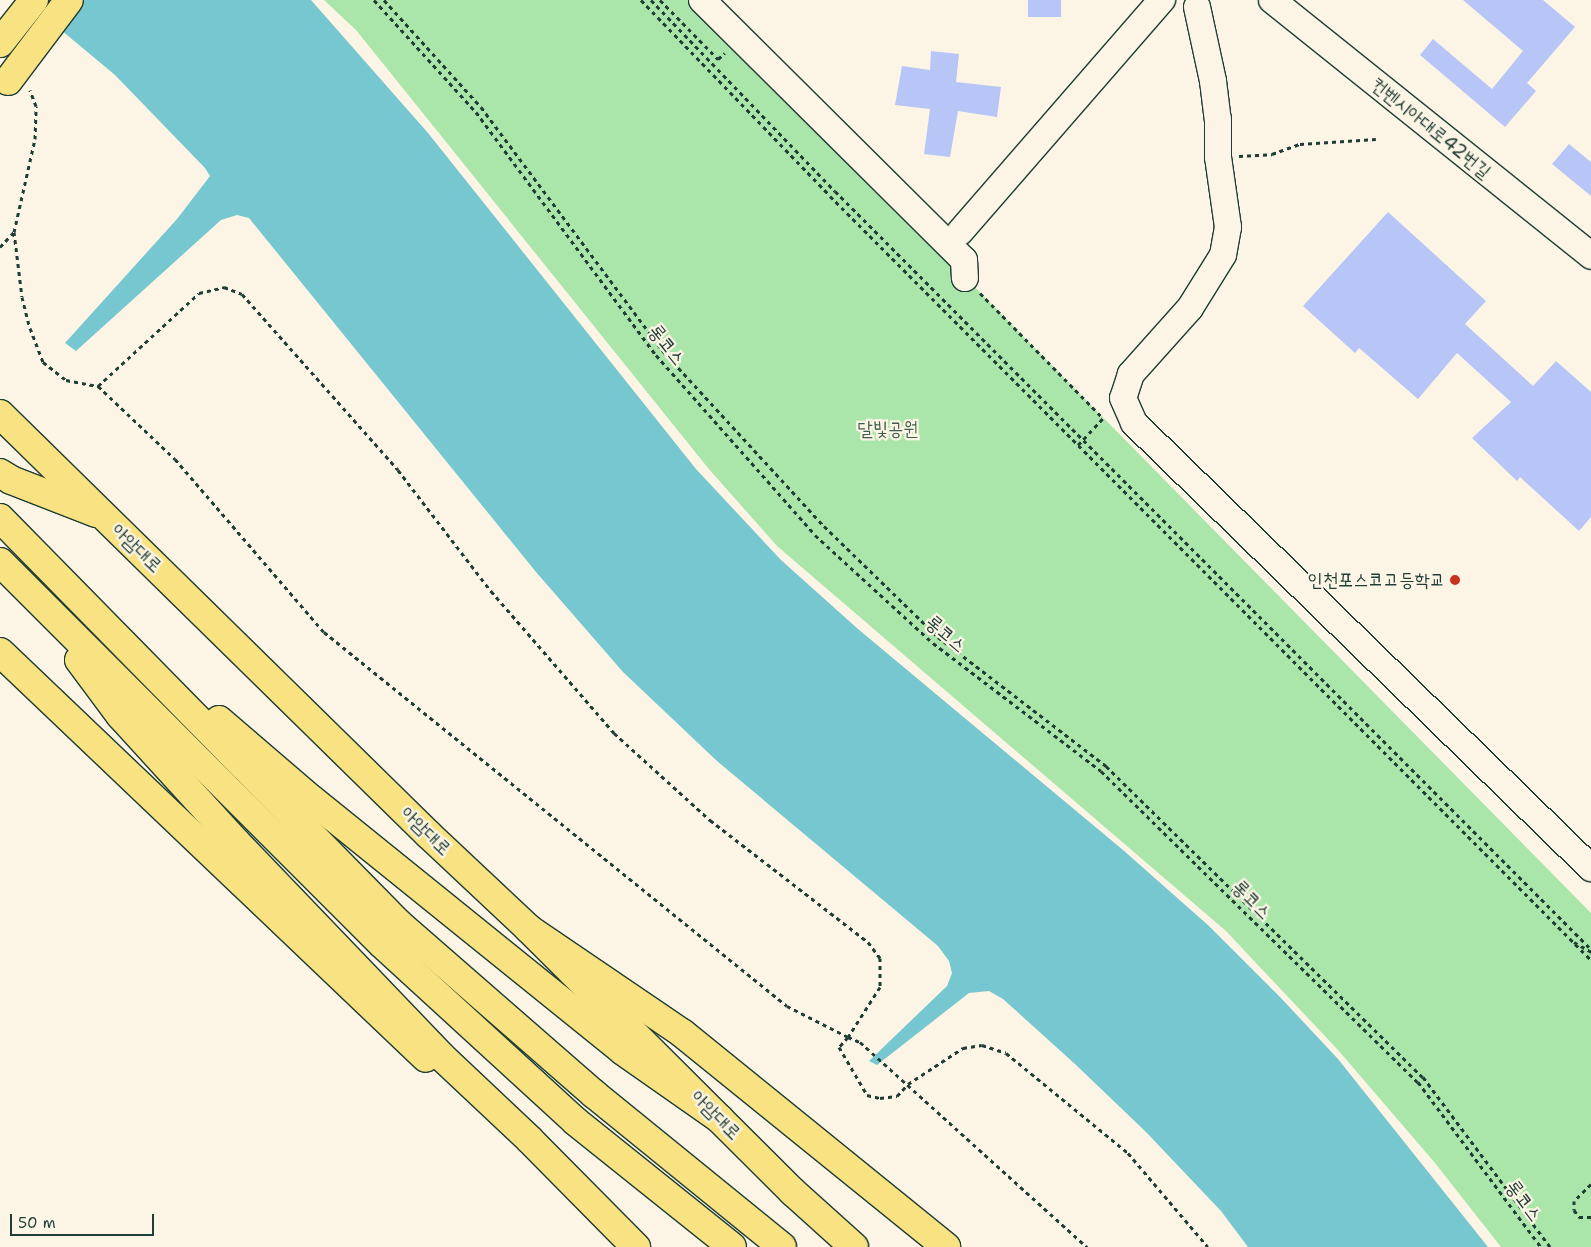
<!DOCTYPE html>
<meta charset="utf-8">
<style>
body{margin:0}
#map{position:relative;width:1591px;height:1247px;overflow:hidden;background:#fcf5e5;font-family:"Shantell Sans","Poor Story",sans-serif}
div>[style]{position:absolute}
.green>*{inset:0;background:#aae5aa}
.water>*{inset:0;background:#77c7d0}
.building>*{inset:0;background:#b7c6f7;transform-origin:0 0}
.path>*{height:3px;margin-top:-1.5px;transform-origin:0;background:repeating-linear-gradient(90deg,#1f3d34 0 4px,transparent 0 8px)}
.roads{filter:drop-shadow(1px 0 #1f3d34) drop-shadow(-1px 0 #1f3d34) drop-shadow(0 1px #1f3d34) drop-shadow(0 -1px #1f3d34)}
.minor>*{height:26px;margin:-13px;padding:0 13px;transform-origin:13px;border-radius:13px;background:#fcf5e5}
.major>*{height:28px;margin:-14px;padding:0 14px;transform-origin:14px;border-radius:14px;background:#f8e281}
.highway>*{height:28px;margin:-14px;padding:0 14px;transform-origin:14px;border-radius:14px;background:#f8e281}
.bridges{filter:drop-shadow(1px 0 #1f3d34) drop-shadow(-1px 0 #1f3d34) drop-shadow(0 1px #1f3d34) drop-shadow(0 -1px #1f3d34)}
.major-bridge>*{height:28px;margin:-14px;padding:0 14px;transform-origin:14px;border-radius:14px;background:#f8e281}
.dots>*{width:14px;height:14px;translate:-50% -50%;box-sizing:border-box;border:2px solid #fcf5e5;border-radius:50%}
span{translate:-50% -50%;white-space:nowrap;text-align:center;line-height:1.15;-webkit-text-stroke:4.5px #fcf5e5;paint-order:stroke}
.street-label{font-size:19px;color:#1f3d34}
.park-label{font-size:19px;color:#3b5f4c}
.poi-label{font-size:19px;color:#1f3d34}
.right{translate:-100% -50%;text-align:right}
.scale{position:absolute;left:10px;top:1214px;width:144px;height:22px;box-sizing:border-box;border:2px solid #1f3d34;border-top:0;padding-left:6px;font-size:15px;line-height:18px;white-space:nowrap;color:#1f3d34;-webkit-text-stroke:4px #fcf5e5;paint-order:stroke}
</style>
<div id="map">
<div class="green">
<div style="clip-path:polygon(324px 0,692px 0,1591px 913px,1591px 1247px,1501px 1247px,1435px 1163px,1338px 1050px,1226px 931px,777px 546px,708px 468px,356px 30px)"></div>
</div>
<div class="water">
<div style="clip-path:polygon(25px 0,311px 0,428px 133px,696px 469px,781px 560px,858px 629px,1123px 850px,1209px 926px,1280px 997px,1338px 1059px,1488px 1247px,1248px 1247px,1221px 1211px,1146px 1132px,1075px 1064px,1003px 999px,989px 991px,969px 993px,877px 1065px,869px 1061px,947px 986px,952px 973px,949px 961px,938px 946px,717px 761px,623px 672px,536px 572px,249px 218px,237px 215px,221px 220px,76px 351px,65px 343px,177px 219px,210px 176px,205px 168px,115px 75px)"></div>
</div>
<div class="building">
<div style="left:1028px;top:0;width:33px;height:17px"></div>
<div style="clip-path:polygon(1463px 0,1543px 0,1575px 27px,1527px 83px,1536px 91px,1505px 127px,1420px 55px,1433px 39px,1492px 89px,1523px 51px)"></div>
<div style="clip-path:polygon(931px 51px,959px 54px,956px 82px,1001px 87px,997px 117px,958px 111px,950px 157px,924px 154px,930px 109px,895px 105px,902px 66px,930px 70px)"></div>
<div style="clip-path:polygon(1569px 144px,1591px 162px,1591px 196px,1552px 164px)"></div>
<div style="clip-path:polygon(1388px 212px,1486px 301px,1465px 324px,1533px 386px,1556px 361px,1591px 392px,1591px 517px,1579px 531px,1520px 477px,1517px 481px,1472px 438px,1511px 402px,1457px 353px,1418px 399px,1359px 348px,1355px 353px,1303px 306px)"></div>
</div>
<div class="path">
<div style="left:374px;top:0;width:151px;rotate:47.7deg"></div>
<div style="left:476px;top:112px;width:302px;rotate:53.5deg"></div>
<div style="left:656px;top:355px;width:240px;rotate:48.5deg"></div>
<div style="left:815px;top:535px;width:160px;rotate:42.5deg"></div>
<div style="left:933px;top:643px;width:211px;rotate:37.3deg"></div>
<div style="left:1101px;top:771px;width:444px;rotate:44.5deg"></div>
<div style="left:1418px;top:1082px;width:206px;rotate:53.3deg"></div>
<div style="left:384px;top:0;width:144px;rotate:47.8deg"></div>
<div style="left:481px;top:107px;width:303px;rotate:53.3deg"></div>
<div style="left:662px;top:350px;width:239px;rotate:47.4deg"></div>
<div style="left:824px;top:526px;width:159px;rotate:44.2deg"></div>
<div style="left:938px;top:637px;width:212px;rotate:37.5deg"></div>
<div style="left:1106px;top:766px;width:444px;rotate:44.5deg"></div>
<div style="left:1423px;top:1077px;width:212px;rotate:53.2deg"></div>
<div style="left:641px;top:0;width:272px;rotate:46deg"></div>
<div style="left:830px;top:196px;width:1078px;rotate:45.11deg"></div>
<div style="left:651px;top:0;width:265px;rotate:46.1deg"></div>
<div style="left:835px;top:191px;width:1071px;rotate:45.08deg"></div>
<div style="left:660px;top:0;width:83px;rotate:45.5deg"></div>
<div style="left:718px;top:59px;width:9px;rotate:-41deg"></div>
<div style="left:1239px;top:156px;width:33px;rotate:-3deg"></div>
<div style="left:1272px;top:154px;width:30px;rotate:-20deg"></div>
<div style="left:1300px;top:144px;width:76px;rotate:-3.8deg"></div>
<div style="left:14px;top:232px;width:65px;rotate:83deg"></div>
<div style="left:22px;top:297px;width:32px;rotate:76deg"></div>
<div style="left:30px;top:328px;width:36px;rotate:69deg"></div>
<div style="left:43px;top:362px;width:29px;rotate:38deg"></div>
<div style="left:66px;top:380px;width:33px;rotate:11deg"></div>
<div style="left:98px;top:386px;width:137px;rotate:-42.6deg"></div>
<div style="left:199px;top:293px;width:26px;rotate:-13deg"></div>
<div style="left:224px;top:287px;width:19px;rotate:21deg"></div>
<div style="left:242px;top:294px;width:235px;rotate:48.4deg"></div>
<div style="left:398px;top:470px;width:153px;rotate:52.5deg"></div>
<div style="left:491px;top:591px;width:188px;rotate:49.1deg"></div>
<div style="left:614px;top:733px;width:130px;rotate:42.2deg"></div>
<div style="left:710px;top:820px;width:200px;rotate:37.7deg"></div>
<div style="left:868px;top:942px;width:20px;rotate:53deg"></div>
<div style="left:880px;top:958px;width:29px;rotate:90deg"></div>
<div style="left:880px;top:987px;width:59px;rotate:122.6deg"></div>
<div style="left:848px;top:1037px;width:13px;rotate:23deg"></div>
<div style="left:860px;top:1042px;width:306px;rotate:42.1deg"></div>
<div style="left:0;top:247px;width:21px;rotate:-47deg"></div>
<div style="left:14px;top:232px;width:95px;rotate:-77.3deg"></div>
<div style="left:35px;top:139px;width:33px;rotate:-88deg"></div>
<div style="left:36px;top:106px;width:17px;rotate:-111deg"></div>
<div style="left:980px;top:293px;width:175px;rotate:45.5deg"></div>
<div style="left:98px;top:386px;width:106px;rotate:43.5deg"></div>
<div style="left:175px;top:459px;width:228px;rotate:49.3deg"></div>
<div style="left:324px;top:632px;width:595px;rotate:38.93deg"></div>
<div style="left:787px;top:1006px;width:68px;rotate:26.9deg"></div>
<div style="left:848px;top:1037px;width:13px;rotate:132deg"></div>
<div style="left:839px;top:1047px;width:56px;rotate:59.7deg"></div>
<div style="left:867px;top:1095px;width:13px;rotate:13deg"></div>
<div style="left:880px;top:1098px;width:17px;rotate:-7deg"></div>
<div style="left:897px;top:1096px;width:16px;rotate:-47deg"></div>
<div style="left:908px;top:1084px;width:66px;rotate:-33.2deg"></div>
<div style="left:963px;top:1048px;width:19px;rotate:-9deg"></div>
<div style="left:982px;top:1045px;width:25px;rotate:18deg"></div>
<div style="left:1006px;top:1053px;width:158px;rotate:39.3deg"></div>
<div style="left:1128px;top:1153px;width:123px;rotate:49.6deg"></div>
<div style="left:1078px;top:445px;width:37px;rotate:-47deg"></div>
<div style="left:1574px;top:942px;width:20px;rotate:30deg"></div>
<div style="left:1591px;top:1184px;width:24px;rotate:135deg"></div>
<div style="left:1574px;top:1201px;width:9px;rotate:90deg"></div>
<div style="left:1574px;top:1210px;width:9px;rotate:54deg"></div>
<div style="left:1579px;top:1217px;width:12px"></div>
</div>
<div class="roads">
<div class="minor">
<div style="left:702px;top:0;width:369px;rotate:44.8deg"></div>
<div style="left:964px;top:260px;width:18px;rotate:87deg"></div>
<div style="left:1272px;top:0;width:409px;rotate:38.7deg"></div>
<div style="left:1197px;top:7px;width:76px;rotate:77.8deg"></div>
<div style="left:1213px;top:81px;width:38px;rotate:83deg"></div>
<div style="left:1218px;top:119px;width:38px;rotate:90deg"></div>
<div style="left:1218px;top:157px;width:71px;rotate:81.9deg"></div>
<div style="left:1228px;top:227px;width:28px;rotate:100deg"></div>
<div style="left:1223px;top:255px;width:62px;rotate:121.9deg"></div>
<div style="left:1190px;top:308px;width:89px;rotate:131.8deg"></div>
<div style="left:1131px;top:374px;width:25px;rotate:108deg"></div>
<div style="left:1123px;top:398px;width:27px;rotate:66deg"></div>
<div style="left:1134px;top:423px;width:638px;rotate:44.24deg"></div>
<div style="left:960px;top:232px;width:308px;rotate:-49deg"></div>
</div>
<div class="major">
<div style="left:0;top:414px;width:601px;rotate:44.46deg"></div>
<div style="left:429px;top:835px;width:137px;rotate:43.2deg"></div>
<div style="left:529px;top:929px;width:373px;rotate:44.9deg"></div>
<div style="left:793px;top:1192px;width:82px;rotate:42deg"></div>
<div style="left:0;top:473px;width:13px;rotate:32deg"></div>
<div style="left:11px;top:480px;width:91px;rotate:21.2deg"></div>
<div style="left:0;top:652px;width:588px;rotate:43.62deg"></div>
</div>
<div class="highway">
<div style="left:0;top:518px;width:568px;rotate:45.5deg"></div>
<div style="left:398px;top:923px;width:260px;rotate:41.1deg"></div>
<div style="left:594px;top:1094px;width:242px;rotate:39.1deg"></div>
<div style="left:0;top:562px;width:540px;rotate:45deg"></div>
<div style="left:382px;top:944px;width:262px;rotate:42.5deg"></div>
<div style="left:575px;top:1121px;width:201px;rotate:38.7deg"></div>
<div style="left:79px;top:660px;width:69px;rotate:53.3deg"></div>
<div style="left:120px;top:715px;width:172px;rotate:47.6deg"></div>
<div style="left:236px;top:842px;width:296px;rotate:46.2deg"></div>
<div style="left:441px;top:1056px;width:122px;rotate:43.3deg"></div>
<div style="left:530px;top:1140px;width:151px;rotate:45.3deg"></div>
<div style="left:219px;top:720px;width:121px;rotate:40.7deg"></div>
<div style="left:311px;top:799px;width:401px;rotate:38.9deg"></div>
<div style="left:623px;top:1051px;width:118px;rotate:35deg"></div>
<div style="left:529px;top:929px;width:185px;rotate:34.2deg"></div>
<div style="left:682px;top:1033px;width:340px;rotate:39deg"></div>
</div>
</div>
<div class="bridges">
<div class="major-bridge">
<div style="left:0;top:43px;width:55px;rotate:-51.7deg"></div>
<div style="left:8px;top:81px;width:101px;rotate:-53deg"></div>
</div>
</div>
<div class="dots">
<div style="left:1455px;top:580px;background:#c8321e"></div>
</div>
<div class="street-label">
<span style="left:1431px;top:128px;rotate:39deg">컨벤시아대로42번길</span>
<span style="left:667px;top:345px;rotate:51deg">롱코스</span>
<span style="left:137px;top:548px;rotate:44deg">아암대로</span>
<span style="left:946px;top:634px;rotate:40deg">롱코스</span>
<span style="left:426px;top:831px;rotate:44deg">아암대로</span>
<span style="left:1252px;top:900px;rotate:45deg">롱코스</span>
<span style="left:716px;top:1115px;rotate:45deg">아암대로</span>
<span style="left:1524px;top:1201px;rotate:53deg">롱코스</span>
</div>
<div class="park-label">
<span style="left:888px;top:429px">달빛공원</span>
</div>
<div class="poi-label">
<span class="right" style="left:1445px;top:580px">인천포스코고등학교</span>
</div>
<div class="scale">50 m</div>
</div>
